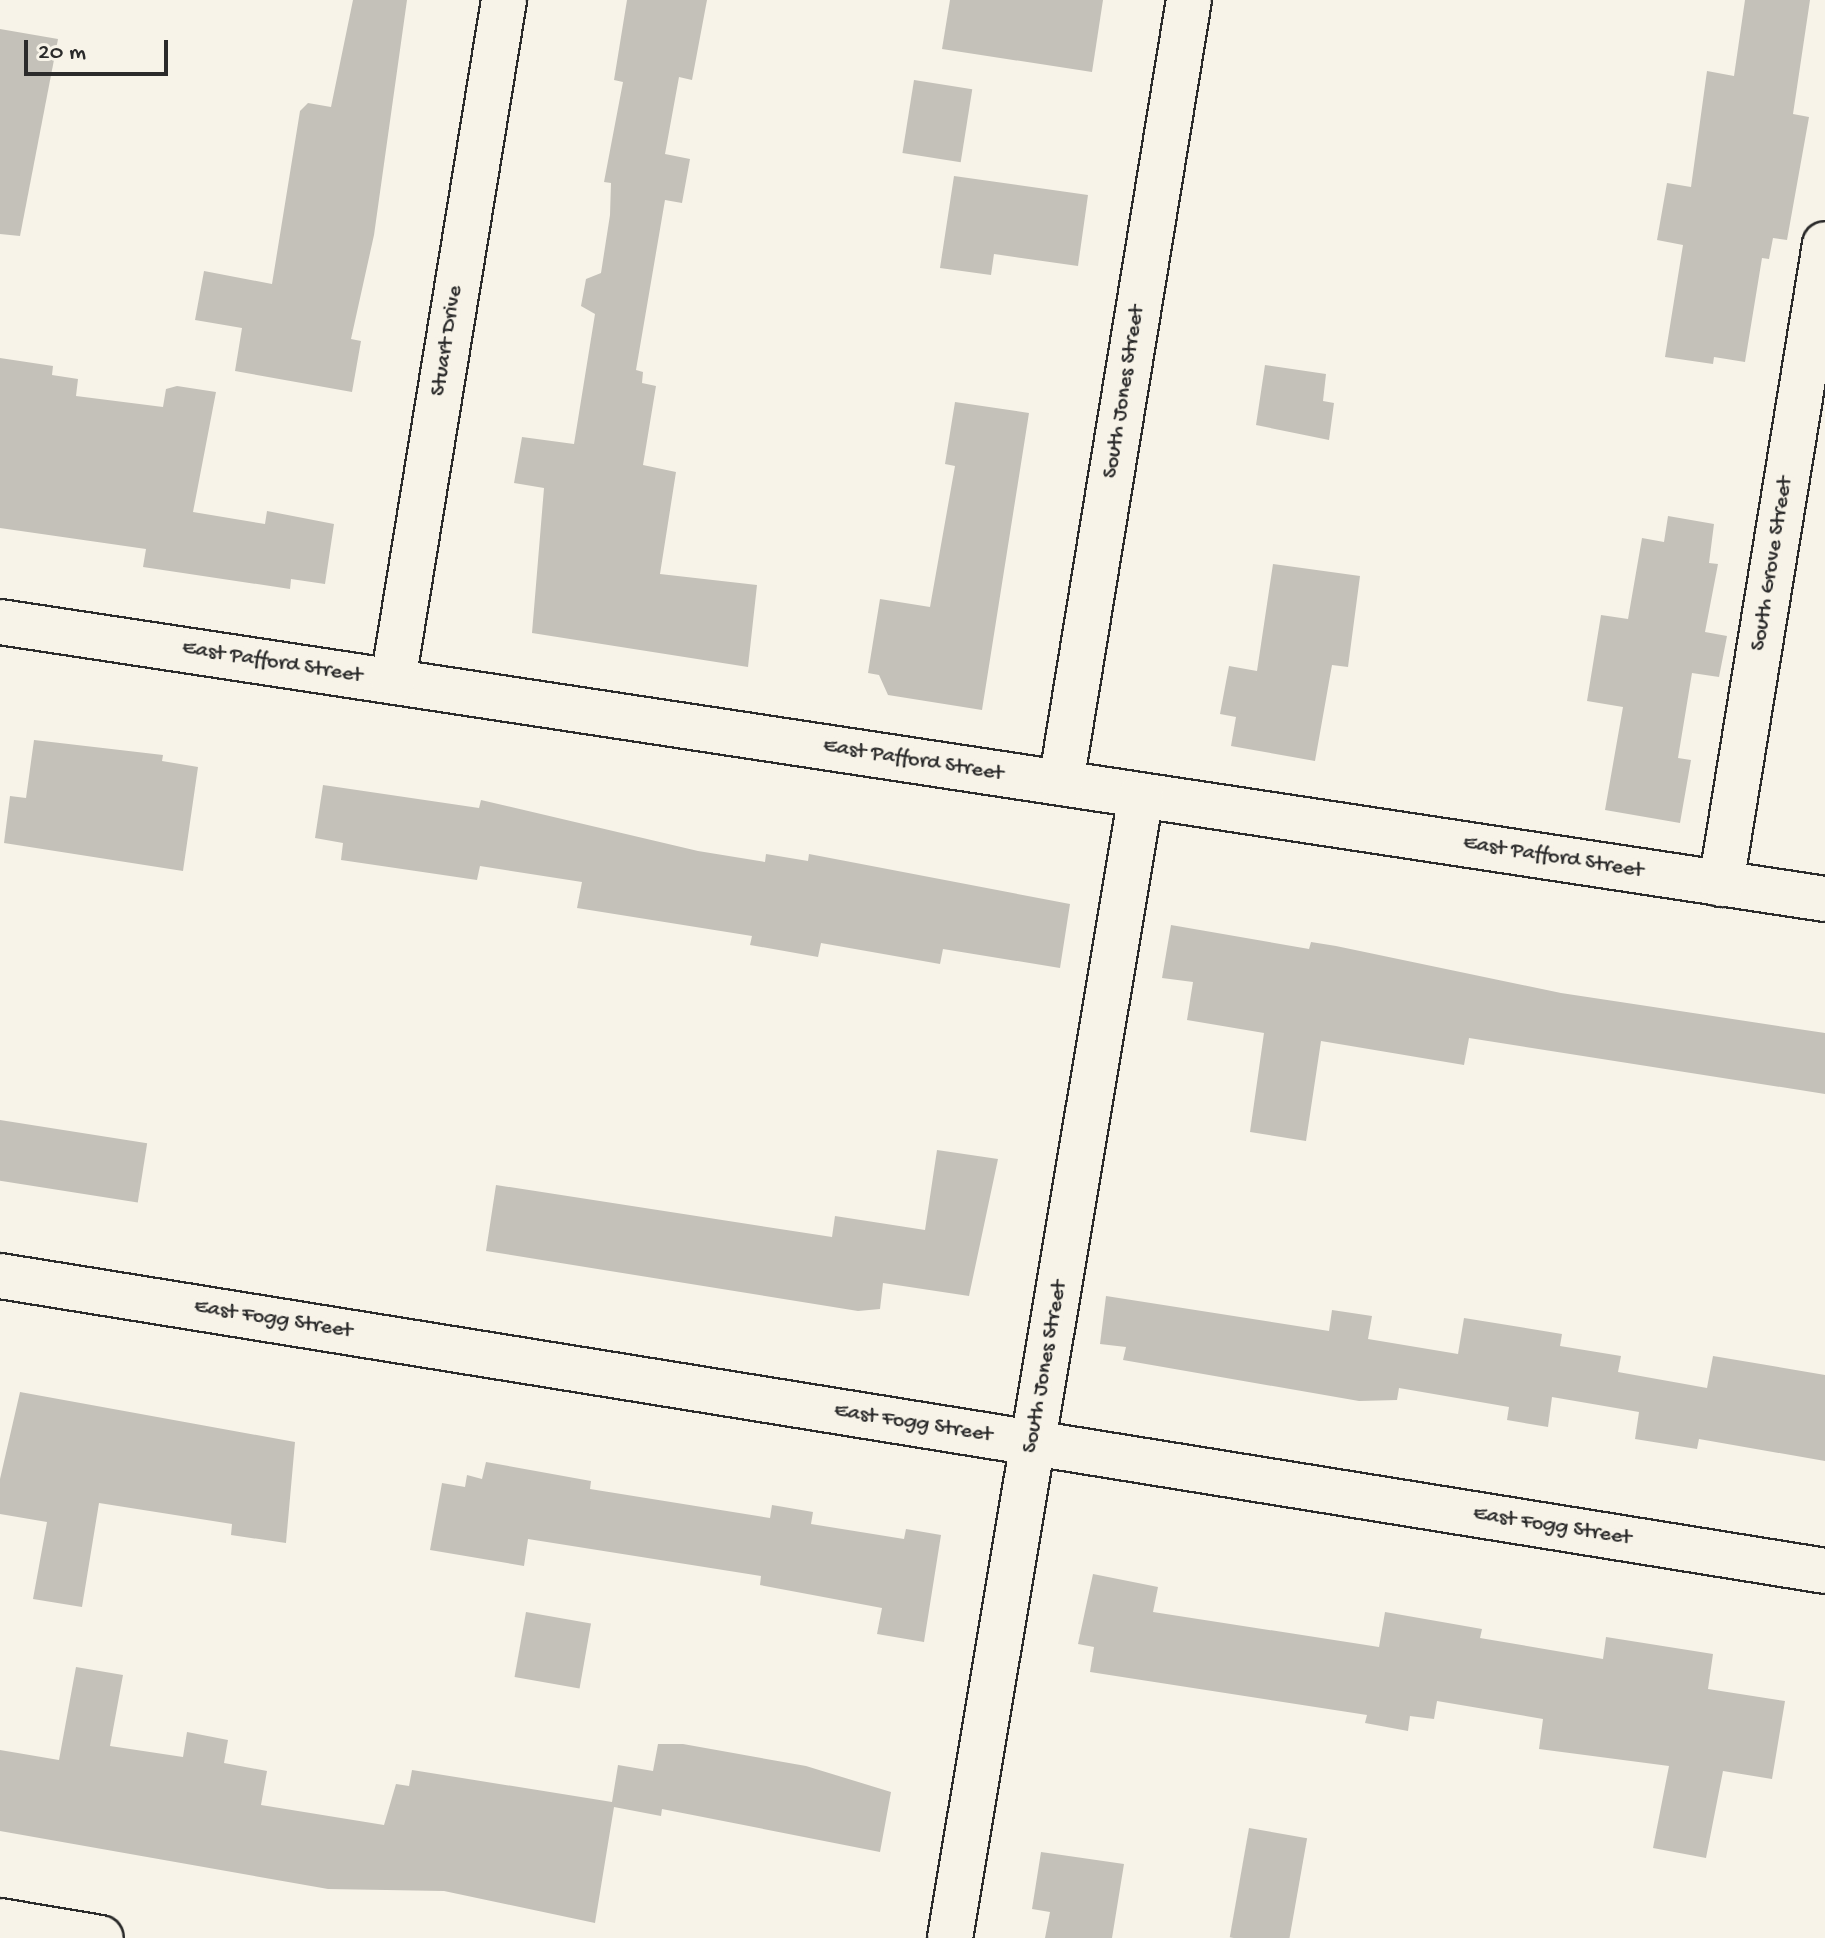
<!DOCTYPE html>
<style>
body{margin:0}
#map{position:relative;width:1825px;height:1938px;overflow:hidden;background:#f7f3e8;font-family:"Gochi Hand",sans-serif}
div>[style]{position:absolute}
.building>*{inset:0;background:#c4c1b9;transform-origin:0 0}
.roads{filter:drop-shadow(2px 0 #2b2b2b) drop-shadow(-2px 0 #2b2b2b) drop-shadow(0 2px #2b2b2b) drop-shadow(0 -2px #2b2b2b)}
.minor>*{height:44px;margin:-22px;padding:0 22px;transform-origin:22px;border-radius:22px;background:#f7f3e8}
span{translate:-50% -50%;white-space:nowrap;text-align:center;line-height:1.15;-webkit-text-stroke:8px #f7f3e8;paint-order:stroke}
.street-label{font-size:22px;color:#2b2b2b}
.scale{position:absolute;left:24px;top:40px;width:144px;height:36px;box-sizing:border-box;border:4px solid #2b2b2b;border-top:0;padding-left:10px;font-size:24px;line-height:28px;white-space:nowrap;color:#2b2b2b;-webkit-text-stroke:6px #f7f3e8;paint-order:stroke}
</style>
<div id="map">
<div class="building">
<div style="clip-path:polygon(353px 0,407px 0,374px 235px,351px 339px,361px 341px,352px 392px,235px 371px,242px 328px,195px 320px,204px 271px,272px 284px,300px 111px,308px 103px,331px 107px)"></div>
<div style="clip-path:polygon(627px 0,707px 0,692px 80px,679px 77px,665px 154px,690px 159px,682px 203px,665px 200px,636px 370px,643px 372px,642px 383px,656px 386px,643px 465px,676px 472px,660px 574px,757px 585px,748px 667px,532px 633px,544px 488px,514px 483px,522px 437px,574px 444px,595px 314px,581px 306px,586px 279px,601px 273px,610px 215px,611px 183px,604px 182px,623px 82px,614px 80px)"></div>
<div style="clip-path:polygon(950px 0,1103px 0,1092px 72px,942px 49px)"></div>
<div style="clip-path:polygon(1745px 0,1810px 0,1793px 114px,1809px 117px,1787px 240px,1773px 238px,1769px 259px,1762px 258px,1745px 362px,1714px 357px,1713px 364px,1665px 357px,1683px 245px,1657px 240px,1667px 183px,1691px 187px,1707px 71px,1734px 76px)"></div>
<div style="clip-path:polygon(0 29px,58px 39px,20px 236px,0 234px)"></div>
<div style="left:914px;top:80px;width:59px;height:74px;rotate:9deg"></div>
<div style="clip-path:polygon(954px 176px,1088px 195px,1078px 266px,994px 254px,991px 275px,940px 268px)"></div>
<div style="clip-path:polygon(0 358px,53px 366px,52px 375px,78px 379px,76px 396px,163px 407px,166px 389px,177px 386px,216px 392px,193px 512px,265px 524px,267px 511px,334px 524px,325px 584px,291px 579px,290px 589px,143px 567px,146px 549px,0 528px)"></div>
<div style="clip-path:polygon(1265px 365px,1326px 374px,1323px 401px,1334px 403px,1329px 440px,1256px 425px)"></div>
<div style="clip-path:polygon(955px 402px,1029px 413px,982px 710px,888px 695px,879px 675px,868px 673px,880px 599px,930px 607px,955px 466px,945px 464px)"></div>
<div style="clip-path:polygon(1668px 516px,1714px 524px,1709px 563px,1718px 564px,1705px 632px,1727px 636px,1719px 677px,1692px 673px,1678px 758px,1691px 760px,1680px 823px,1605px 810px,1623px 707px,1587px 701px,1601px 615px,1628px 619px,1642px 538px,1664px 542px)"></div>
<div style="clip-path:polygon(1273px 564px,1360px 576px,1348px 667px,1332px 665px,1315px 761px,1231px 746px,1236px 717px,1220px 714px,1229px 666px,1257px 671px)"></div>
<div style="clip-path:polygon(34px 740px,163px 755px,162px 761px,198px 767px,183px 871px,4px 843px,10px 796px,26px 798px)"></div>
<div style="clip-path:polygon(323px 785px,479px 808px,481px 800px,698px 851px,765px 862px,766px 854px,808px 861px,809px 854px,1070px 904px,1060px 968px,943px 949px,940px 964px,821px 943px,818px 957px,750px 945px,752px 936px,577px 908px,582px 882px,480px 866px,477px 880px,341px 860px,343px 843px,315px 838px)"></div>
<div style="clip-path:polygon(1171px 925px,1309px 949px,1311px 942px,1336px 946px,1561px 993px,1825px 1033px,1825px 1094px,1469px 1038px,1464px 1065px,1321px 1041px,1306px 1141px,1250px 1132px,1264px 1033px,1187px 1020px,1193px 982px,1162px 978px)"></div>
<div style="left:0;top:1120px;width:149px;height:60px;rotate:9deg"></div>
<div style="clip-path:polygon(937px 1150px,998px 1159px,969px 1296px,883px 1283px,880px 1309px,858px 1311px,486px 1251px,496px 1185px,832px 1237px,835px 1216px,925px 1230px)"></div>
<div style="clip-path:polygon(1106px 1296px,1329px 1331px,1332px 1310px,1372px 1316px,1368px 1339px,1458px 1354px,1464px 1318px,1562px 1334px,1560px 1346px,1621px 1356px,1618px 1372px,1707px 1388px,1713px 1356px,1825px 1375px,1825px 1461px,1699px 1439px,1697px 1449px,1635px 1439px,1639px 1412px,1552px 1397px,1548px 1427px,1507px 1420px,1509px 1407px,1399px 1388px,1397px 1400px,1359px 1401px,1123px 1360px,1126px 1347px,1100px 1344px)"></div>
<div style="clip-path:polygon(20px 1392px,295px 1442px,286px 1543px,231px 1535px,232px 1524px,99px 1503px,82px 1607px,33px 1599px,47px 1522px,0 1514px,0 1479px)"></div>
<div style="clip-path:polygon(486px 1462px,591px 1481px,590px 1489px,770px 1518px,772px 1505px,813px 1512px,811px 1524px,904px 1539px,906px 1529px,941px 1535px,924px 1642px,877px 1634px,882px 1608px,760px 1585px,761px 1576px,528px 1539px,524px 1566px,430px 1550px,442px 1483px,465px 1487px,467px 1475px,482px 1479px)"></div>
<div style="clip-path:polygon(1093px 1574px,1158px 1587px,1153px 1612px,1379px 1647px,1385px 1612px,1482px 1629px,1480px 1638px,1603px 1659px,1606px 1637px,1713px 1654px,1708px 1689px,1785px 1701px,1772px 1779px,1723px 1771px,1706px 1858px,1653px 1848px,1669px 1766px,1539px 1749px,1543px 1719px,1437px 1701px,1434px 1719px,1410px 1716px,1408px 1731px,1365px 1723px,1367px 1715px,1090px 1672px,1094px 1647px,1078px 1644px)"></div>
<div style="left:526px;top:1612px;width:66px;height:66px;rotate:10deg"></div>
<div style="clip-path:polygon(76px 1667px,123px 1675px,110px 1746px,183px 1757px,187px 1732px,228px 1740px,224px 1763px,267px 1771px,261px 1805px,384px 1825px,396px 1784px,409px 1786px,412px 1770px,612px 1802px,618px 1765px,653px 1771px,658px 1744px,683px 1744px,806px 1766px,891px 1792px,880px 1852px,662px 1809px,661px 1816px,614px 1807px,595px 1923px,444px 1891px,328px 1889px,0 1831px,0 1750px,59px 1760px)"></div>
<div style="left:1249px;top:1828px;width:59px;height:111px;rotate:10deg"></div>
<div style="clip-path:polygon(1041px 1852px,1124px 1864px,1112px 1938px,1045px 1938px,1050px 1912px,1032px 1909px)"></div>
</div>
<div class="roads">
<div class="minor">
<div style="left:0;top:622px;width:1846px;rotate:8.63deg"></div>
<div style="left:393px;top:681px;width:690px;rotate:-80.74deg"></div>
<div style="left:1061px;top:783px;width:793px;rotate:-80.72deg"></div>
<div style="left:1721px;top:884px;width:648px;rotate:-80.77deg"></div>
<div style="left:0;top:1276px;width:1849px;rotate:9.18deg"></div>
<div style="left:0;top:1921px;width:102px;rotate:9.6deg"></div>
<div style="left:950px;top:1938px;width:1158px;rotate:-80.51deg"></div>
</div>
</div>
<div class="street-label">
<span style="left:448px;top:341px;rotate:-81deg">Stuart Drive</span>
<span style="left:1125px;top:392px;rotate:-81deg">South Jones Street</span>
<span style="left:1773px;top:564px;rotate:-81deg">South Grove Street</span>
<span style="left:272px;top:663px;rotate:9deg">East Pafford Street</span>
<span style="left:913px;top:761px;rotate:9deg">East Pafford Street</span>
<span style="left:1553px;top:858px;rotate:9deg">East Pafford Street</span>
<span style="left:273px;top:1320px;rotate:9deg">East Fogg Street</span>
<span style="left:1046px;top:1367px;rotate:-80deg">South Jones Street</span>
<span style="left:913px;top:1424px;rotate:9deg">East Fogg Street</span>
<span style="left:1552px;top:1527px;rotate:9deg">East Fogg Street</span>
</div>
<div class="scale">20 m</div>
</div>
